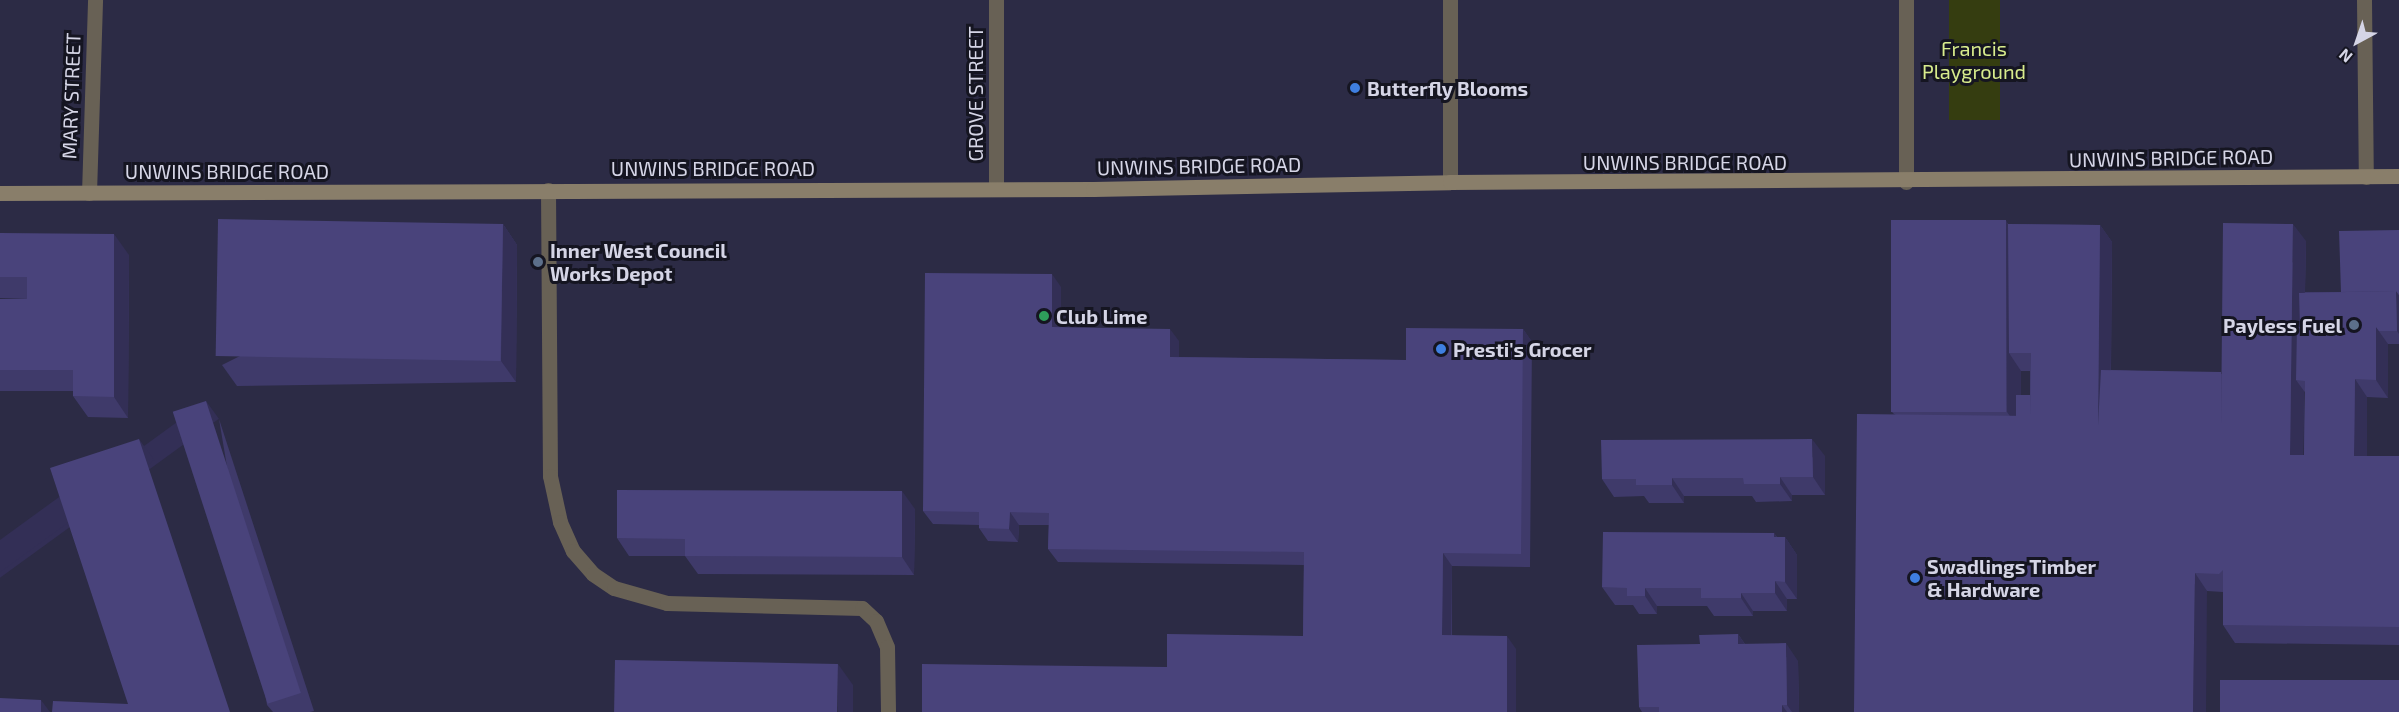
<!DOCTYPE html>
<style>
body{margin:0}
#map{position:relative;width:2399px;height:712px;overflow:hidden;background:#2c2b45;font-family:"Exo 2",sans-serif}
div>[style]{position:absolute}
.green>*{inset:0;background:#353d10;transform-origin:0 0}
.lane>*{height:15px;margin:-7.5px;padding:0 7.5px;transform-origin:7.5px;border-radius:7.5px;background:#686155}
.street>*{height:15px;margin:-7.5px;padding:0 7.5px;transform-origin:7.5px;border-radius:7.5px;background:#686155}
.secondary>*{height:15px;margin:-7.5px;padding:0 7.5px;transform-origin:7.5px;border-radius:7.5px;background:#897e6a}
.wall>*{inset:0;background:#3f3a6a}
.shaded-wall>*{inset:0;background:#332f56;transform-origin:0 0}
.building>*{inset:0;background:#49437b;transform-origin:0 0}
.dots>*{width:16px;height:16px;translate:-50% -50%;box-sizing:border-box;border:3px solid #151521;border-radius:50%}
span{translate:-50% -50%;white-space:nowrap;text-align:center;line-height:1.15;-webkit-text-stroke:6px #151521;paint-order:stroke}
.park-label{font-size:20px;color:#d8ec8d}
.poi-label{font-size:20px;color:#d5d5e6;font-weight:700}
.left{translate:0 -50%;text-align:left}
.right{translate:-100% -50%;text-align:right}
.street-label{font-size:20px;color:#d5d5e6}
.north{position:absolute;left:2327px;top:12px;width:60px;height:60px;-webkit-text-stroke:4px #151521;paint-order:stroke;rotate:220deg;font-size:16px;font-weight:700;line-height:24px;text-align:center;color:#d5d5e6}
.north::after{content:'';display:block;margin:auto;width:21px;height:27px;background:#d5d5e6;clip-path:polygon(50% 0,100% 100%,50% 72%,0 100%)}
</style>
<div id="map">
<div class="green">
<div style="left:1949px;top:0;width:51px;height:120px"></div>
</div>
<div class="lane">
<div style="left:548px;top:190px;width:286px;rotate:89.6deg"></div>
<div style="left:550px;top:476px;width:47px;rotate:77.7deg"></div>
<div style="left:560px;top:522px;width:32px;rotate:66deg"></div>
<div style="left:573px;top:551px;width:30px;rotate:49deg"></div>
<div style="left:593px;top:574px;width:25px;rotate:34deg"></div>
<div style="left:614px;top:588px;width:55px;rotate:15.8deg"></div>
<div style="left:667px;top:603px;width:195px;rotate:1.5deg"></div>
<div style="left:862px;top:608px;width:19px;rotate:43deg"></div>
<div style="left:876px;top:621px;width:28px;rotate:67deg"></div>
<div style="left:887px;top:647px;width:65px;rotate:89.1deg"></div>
</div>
<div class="street">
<div style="left:996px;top:0;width:188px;rotate:90deg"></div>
<div style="left:1906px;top:0;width:182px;rotate:90deg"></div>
<div style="left:2364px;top:0;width:177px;rotate:89.4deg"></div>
<div style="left:1450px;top:182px;width:182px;rotate:-90deg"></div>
<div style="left:89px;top:193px;width:193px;rotate:-88.2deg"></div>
</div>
<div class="secondary">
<div style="left:0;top:193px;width:1093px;rotate:-0.21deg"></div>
<div style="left:1093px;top:189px;width:357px;rotate:-1.1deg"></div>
<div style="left:1450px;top:182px;width:949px;rotate:-0.36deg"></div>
</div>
<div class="wall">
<div style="clip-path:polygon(evenodd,2006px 221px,2008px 224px,2100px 225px,2112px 242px,2111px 370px,2222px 374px,2306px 241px,2305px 292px,2341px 292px,2399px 230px,2399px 344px,2388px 344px,2388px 398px,2367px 397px,2367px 456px,2399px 456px,2399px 645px,2235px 643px,2223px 625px,2223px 592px,2207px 591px,1894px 414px,1892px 412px,2006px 221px,2021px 371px,2030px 371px,2030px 395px,2021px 395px,2021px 371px,2006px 221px,2304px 391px,2305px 392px,2304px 455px,2303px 455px,2304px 391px)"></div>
<div style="clip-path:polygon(503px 224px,517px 245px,516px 382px,237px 386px,222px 365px)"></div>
<div style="clip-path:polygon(0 233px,129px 255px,128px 418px,88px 417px,73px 396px,73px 391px,0 391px,0 299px,27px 299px,0 298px)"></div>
<div style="clip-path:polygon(1061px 287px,1061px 327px,1179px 341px,1179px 357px,1406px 360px,1523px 329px,1532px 342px,1530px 567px,1452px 566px,1452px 635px,1516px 649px,1516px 712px,922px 712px,1167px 667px,1303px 636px,1304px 565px,1058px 562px,1048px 549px,1049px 525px,1019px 525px,1018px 542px,988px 541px,979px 528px,979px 525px,933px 524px,923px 511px)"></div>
<div style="clip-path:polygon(219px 419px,314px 711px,310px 712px,273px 712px,267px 705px)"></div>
<div style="clip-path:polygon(1825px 456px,1825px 495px,1792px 495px,1792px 501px,1756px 502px,1752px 496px,1684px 496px,1684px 503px,1649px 503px,1644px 496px,1614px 497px,1602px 479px)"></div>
<div style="clip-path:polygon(915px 509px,914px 575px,698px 574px,685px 556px,629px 556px,617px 538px)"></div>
<div style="clip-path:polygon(1774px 533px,1777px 537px,1785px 537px,1797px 555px,1797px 599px,1787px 599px,1787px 611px,1753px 611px,1753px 616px,1714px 616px,1707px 606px,1657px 606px,1657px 614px,1639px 614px,1633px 605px,1615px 605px,1602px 587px)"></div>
<div style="clip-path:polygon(1738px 634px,1745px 644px,1798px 661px,1799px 712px,1642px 712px,1639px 707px,1700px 644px)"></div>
</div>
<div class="shaded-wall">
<div style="clip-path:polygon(2006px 221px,2021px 242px,2009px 353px,2021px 371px,2021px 426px,2017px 426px,2007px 412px)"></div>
<div style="clip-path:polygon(503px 224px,517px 245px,516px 382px,501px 361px)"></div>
<div style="clip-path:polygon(2293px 224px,2306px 241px,2304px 332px,2296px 380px,2304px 391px,2303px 472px,2290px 455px)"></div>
<div style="clip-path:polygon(2100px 225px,2112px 242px,2110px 442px,2098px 425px)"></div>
<div style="clip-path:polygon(114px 234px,129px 255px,128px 418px,114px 397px)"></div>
<div style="clip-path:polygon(1052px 274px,1061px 287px,1061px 340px,1052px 327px)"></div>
<div style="clip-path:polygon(2396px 291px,2399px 295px,2399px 334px,2397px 331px)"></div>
<div style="clip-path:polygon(2376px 327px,2388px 344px,2388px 398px,2376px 380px)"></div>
<div style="clip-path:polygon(1170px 329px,1179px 341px,1179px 370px,1170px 357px)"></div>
<div style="left:1523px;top:329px;width:16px;height:225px;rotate:55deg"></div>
<div style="clip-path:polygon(2355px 379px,2367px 397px,2367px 473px,2354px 456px)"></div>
<div style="left:206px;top:401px;width:22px;height:307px;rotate:54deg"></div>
<div style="left:139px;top:439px;width:26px;height:288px;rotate:54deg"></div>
<div style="clip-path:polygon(1812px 439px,1825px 456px,1825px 495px,1813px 477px)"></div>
<div style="clip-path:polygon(1780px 477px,1792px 495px,1792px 501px,1780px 484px)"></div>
<div style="clip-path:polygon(1672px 478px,1684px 496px,1684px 503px,1672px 485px)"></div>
<div style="clip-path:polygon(902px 491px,915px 509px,914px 575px,902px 557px)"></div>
<div style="clip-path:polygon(1010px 512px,1019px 525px,1018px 542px,1009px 529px)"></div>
<div style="clip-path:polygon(1774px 533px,1785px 549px,1785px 537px,1797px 555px,1797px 599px,1785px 582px,1774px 537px)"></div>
<div style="clip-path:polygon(1443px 553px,1452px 566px,1451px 648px,1442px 635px)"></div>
<div style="clip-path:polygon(2195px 573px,2207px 591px,2206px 712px,2193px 712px)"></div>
<div style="clip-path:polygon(1775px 581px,1787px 599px,1787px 611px,1775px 593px)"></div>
<div style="clip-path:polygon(1645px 588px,1657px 606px,1657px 614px,1645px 596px)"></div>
<div style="clip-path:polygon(1741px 593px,1753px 611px,1753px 616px,1741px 598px)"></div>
<div style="clip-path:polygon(1738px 634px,1750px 652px,1738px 644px)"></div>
<div style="clip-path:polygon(1507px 636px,1516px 649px,1516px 712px,1507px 712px)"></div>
<div style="clip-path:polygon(1786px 643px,1798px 661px,1799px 712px,1792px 712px,1787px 705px)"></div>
<div style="clip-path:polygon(838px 664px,853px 685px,853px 712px,838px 712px)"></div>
<div style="clip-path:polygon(41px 700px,50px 712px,41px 712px)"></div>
<div style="clip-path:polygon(1782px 705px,1787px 712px,1782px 712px)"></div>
</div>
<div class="building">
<div style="left:1891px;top:220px;width:115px;height:192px"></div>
<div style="clip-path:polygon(2223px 223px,2293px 224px,2290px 455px,2304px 455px,2305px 381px,2296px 380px,2297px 327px,2376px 327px,2376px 380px,2355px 379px,2354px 456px,2399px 456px,2399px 627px,2223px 625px,2223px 570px,2219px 574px,2195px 573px,2193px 712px,1854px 712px,1857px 414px,2030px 416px,2031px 353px,2009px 353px,2008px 224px,2100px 225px,2098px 425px,2101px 370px,2221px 372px,2221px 427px)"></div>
<div style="left:503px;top:224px;width:137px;height:285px;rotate:91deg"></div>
<div style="clip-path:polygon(2399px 230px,2399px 295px,2396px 291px,2341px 292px,2339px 231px)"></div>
<div style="clip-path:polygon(0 233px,114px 234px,114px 397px,73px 396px,73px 370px,0 370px,0 299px,27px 299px,27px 277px,0 277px)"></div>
<div style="clip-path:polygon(925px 273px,1052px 274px,1052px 327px,1170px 329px,1170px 357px,1406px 360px,1406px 328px,1523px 329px,1521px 554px,1443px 553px,1442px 635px,1507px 636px,1507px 712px,922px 712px,922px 664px,1167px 667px,1167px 634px,1303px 636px,1304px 552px,1048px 549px,1049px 513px,1010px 512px,1009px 529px,979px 528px,979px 512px,923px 511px)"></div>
<div style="clip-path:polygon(2396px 291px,2397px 331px,2379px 331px,2376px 327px,2300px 327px,2299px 293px)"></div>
<div style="left:2016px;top:395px;width:14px;height:21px"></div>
<div style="left:206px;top:401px;width:307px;height:35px;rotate:72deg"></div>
<div style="clip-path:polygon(139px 439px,230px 712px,52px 712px,53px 701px,128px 704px,50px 468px)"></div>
<div style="clip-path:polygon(1812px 439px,1813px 477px,1780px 477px,1780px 484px,1744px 484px,1743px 478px,1672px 478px,1672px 485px,1636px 485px,1636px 479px,1602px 479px,1601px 440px)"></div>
<div style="clip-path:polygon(617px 490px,902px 491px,902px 557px,685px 556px,685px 539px,617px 538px)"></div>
<div style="clip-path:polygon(1603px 532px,1774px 533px,1774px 537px,1785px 537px,1785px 582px,1775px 581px,1775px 593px,1741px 593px,1741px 598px,1701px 598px,1701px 588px,1645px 588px,1645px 596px,1627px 596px,1627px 588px,1602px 587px)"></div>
<div style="clip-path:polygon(1738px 634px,1738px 644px,1786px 643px,1787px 705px,1782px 705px,1782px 712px,1659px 712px,1659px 707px,1639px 707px,1637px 645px,1700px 644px,1699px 635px)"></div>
<div style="left:615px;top:660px;width:223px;height:52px;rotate:1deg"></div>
<div style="left:2220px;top:680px;width:179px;height:32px"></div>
<div style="clip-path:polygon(0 698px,41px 700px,41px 712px,0 712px)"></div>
</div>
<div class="dots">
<div style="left:1355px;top:88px;background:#3f7fe0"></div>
<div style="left:538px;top:262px;background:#5c6f8a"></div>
<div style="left:1044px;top:316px;background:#2e9e5b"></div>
<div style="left:2354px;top:325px;background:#5c6f8a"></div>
<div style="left:1441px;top:349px;background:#3f7fe0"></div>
<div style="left:1915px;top:578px;background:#3f7fe0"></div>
</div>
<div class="park-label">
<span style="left:1974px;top:60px">Francis<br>Playground</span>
</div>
<div class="poi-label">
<span class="left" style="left:1367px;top:88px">Butterfly Blooms</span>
<span class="left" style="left:550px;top:262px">Inner West Council<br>Works Depot</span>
<span class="left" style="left:1056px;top:316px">Club Lime</span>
<span class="right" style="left:2342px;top:325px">Payless Fuel</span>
<span class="left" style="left:1453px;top:349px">Presti's Grocer</span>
<span class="left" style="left:1927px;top:578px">Swadlings Timber<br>&amp; Hardware</span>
</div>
<div class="street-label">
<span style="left:975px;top:94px;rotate:-90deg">GROVE STREET</span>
<span style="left:71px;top:96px;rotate:-88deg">MARY STREET</span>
<span style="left:2171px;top:158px;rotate:-1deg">UNWINS BRIDGE ROAD</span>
<span style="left:1685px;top:162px">UNWINS BRIDGE ROAD</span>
<span style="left:1199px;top:166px;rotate:-1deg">UNWINS BRIDGE ROAD</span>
<span style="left:713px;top:168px">UNWINS BRIDGE ROAD</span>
<span style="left:227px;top:171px">UNWINS BRIDGE ROAD</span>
</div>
<div class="north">N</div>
</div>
